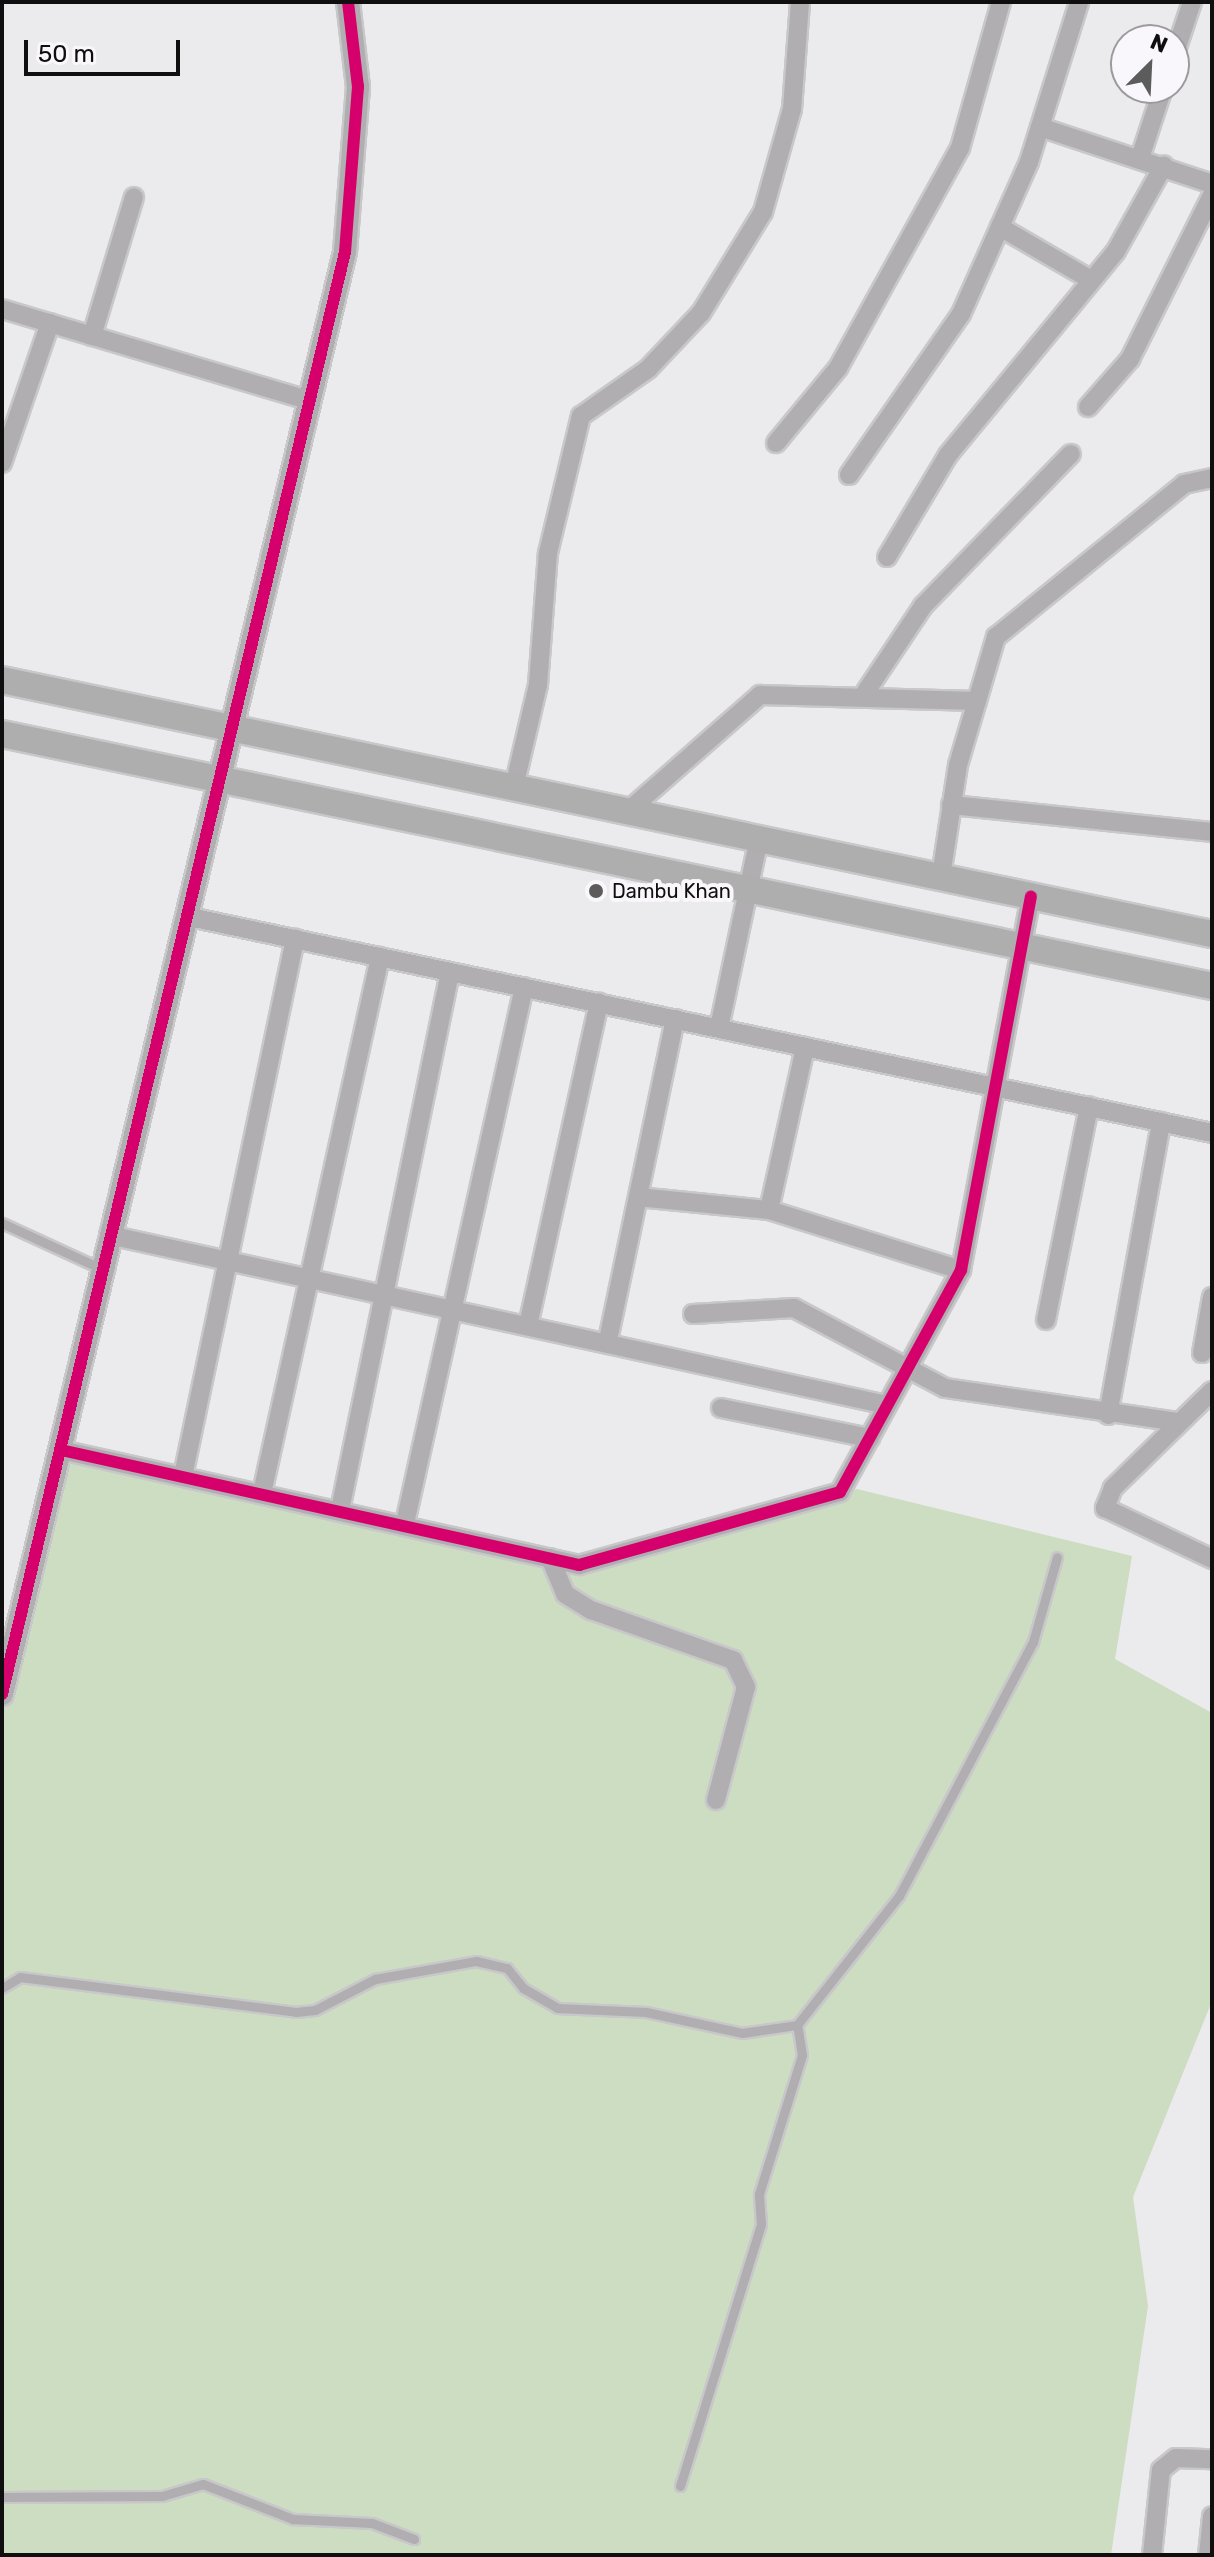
<!DOCTYPE html>
<style>
body{margin:0}
#map{position:relative;width:1214px;height:2557px;overflow:hidden;background:#ebeaec;font-family:Rubik,sans-serif}
div>[style]{position:absolute}
.green>*{inset:0;background:#cdddc1}
.roads{filter:drop-shadow(2px 0 #c8c7c9) drop-shadow(-2px 0 #c8c7c9) drop-shadow(0 2px #c8c7c9) drop-shadow(0 -2px #c8c7c9)}
.service>*{height:9px;margin:-4.5px;padding:0 4.5px;transform-origin:4.5px;border-radius:4.5px;background:#b0aeb0}
.minor>*{height:18px;margin:-9px;padding:0 9px;transform-origin:9px;border-radius:9px;background:#b0aeb0}
.tertiary>*{height:22px;margin:-11px;padding:0 11px;transform-origin:11px;border-radius:11px;background:#b0aeb0}
.secondary>*{height:26px;margin:-13px;padding:0 13px;transform-origin:13px;border-radius:13px;background:#afaeaf}
.cycleway>*{height:12px;margin:-6px;padding:0 6px;transform-origin:6px;border-radius:6px;background:#d6006c}
.dots>*{width:22px;height:22px;translate:-50% -50%;box-sizing:border-box;border:4px solid #f9f7fb;border-radius:50%}
span{translate:-50% -50%;white-space:nowrap;text-align:center;line-height:1.15;-webkit-text-stroke:8px #f9f7fb;paint-order:stroke}
.poi-label{font-size:20px;color:#100f10}
.left{translate:0 -50%;text-align:left}
.frame{position:absolute;inset:0;border:4px solid #100f10;pointer-events:none}
.north{position:absolute;left:1110px;top:24px;width:80px;height:80px;box-sizing:border-box;background:#f9f7fb;border:2px solid #9c9a9d;border-radius:50%;rotate:24deg;font-size:22px;font-weight:700;line-height:32px;text-align:center;color:#100f10}
.north::after{content:'';display:block;margin:auto;width:28px;height:36px;background:#5d5c5d;clip-path:polygon(50% 0,100% 100%,50% 72%,0 100%)}
.scale{position:absolute;left:24px;top:40px;width:156px;height:36px;box-sizing:border-box;border:4px solid #100f10;border-top:0;padding-left:10px;font-size:24px;line-height:28px;white-space:nowrap;color:#100f10;-webkit-text-stroke:6px #f9f7fb;paint-order:stroke}
</style>
<div id="map">
<div class="green">
<div style="clip-path:polygon(58px 1460px,577px 1573px,857px 1489px,1132px 1556px,1115px 1659px,1212px 1713px,1212px 2001px,1133px 2197px,1148px 2306px,1111px 2555px,2px 2555px,2px 1703px)"></div>
</div>
<div class="roads">
<div class="service">
<div style="left:2px;top:1223px;width:110px;rotate:24.7deg"></div>
<div style="left:2px;top:1988px;width:21px;rotate:-31deg"></div>
<div style="left:20px;top:1977px;width:278px;rotate:7.2deg"></div>
<div style="left:296px;top:2012px;width:19px;rotate:-6deg"></div>
<div style="left:315px;top:2010px;width:68px;rotate:-27.3deg"></div>
<div style="left:375px;top:1979px;width:103px;rotate:-10.1deg"></div>
<div style="left:476px;top:1961px;width:32px;rotate:13deg"></div>
<div style="left:507px;top:1968px;width:26px;rotate:51deg"></div>
<div style="left:523px;top:1988px;width:39px;rotate:30deg"></div>
<div style="left:557px;top:2008px;width:89px;rotate:2.6deg"></div>
<div style="left:646px;top:2012px;width:98px;rotate:12.3deg"></div>
<div style="left:742px;top:2033px;width:56px;rotate:-8.3deg"></div>
<div style="left:797px;top:2025px;width:164px;rotate:-51.7deg"></div>
<div style="left:899px;top:1896px;width:287px;rotate:-62.2deg"></div>
<div style="left:1033px;top:1642px;width:88px;rotate:-74.2deg"></div>
<div style="left:680px;top:2486px;width:274px;rotate:-72.8deg"></div>
<div style="left:761px;top:2224px;width:30px;rotate:-94deg"></div>
<div style="left:759px;top:2194px;width:145px;rotate:-72.8deg"></div>
<div style="left:802px;top:2055px;width:30px;rotate:-99deg"></div>
<div style="left:2px;top:2497px;width:160px;rotate:-0.4deg"></div>
<div style="left:162px;top:2496px;width:43px;rotate:-16.3deg"></div>
<div style="left:203px;top:2484px;width:97px;rotate:21.3deg"></div>
<div style="left:293px;top:2519px;width:79px;rotate:2.9deg"></div>
<div style="left:372px;top:2523px;width:45px;rotate:20.9deg"></div>
</div>
<div class="minor">
<div style="left:1174px;top:56px;width:57px;rotate:-71.6deg"></div>
<div style="left:1040px;top:127px;width:181px;rotate:18.3deg"></div>
<div style="left:1140px;top:158px;width:74px;rotate:-71.8deg"></div>
<div style="left:1000px;top:227px;width:105px;rotate:30.2deg"></div>
<div style="left:2px;top:309px;width:321px;rotate:16.6deg"></div>
<div style="left:92px;top:336px;width:145px;rotate:-73.2deg"></div>
<div style="left:1088px;top:407px;width:64px;rotate:-48.8deg"></div>
<div style="left:1130px;top:359px;width:183px;rotate:-63.4deg"></div>
<div style="left:776px;top:443px;width:97px;rotate:-50.4deg"></div>
<div style="left:838px;top:368px;width:252px;rotate:-61deg"></div>
<div style="left:960px;top:148px;width:152px;rotate:-74.3deg"></div>
<div style="left:2px;top:463px;width:148px;rotate:-71.1deg"></div>
<div style="left:849px;top:475px;width:196px;rotate:-55.2deg"></div>
<div style="left:961px;top:314px;width:167px;rotate:-65.9deg"></div>
<div style="left:1029px;top:162px;width:168px;rotate:-72.6deg"></div>
<div style="left:887px;top:557px;width:119px;rotate:-59.1deg"></div>
<div style="left:948px;top:455px;width:264px;rotate:-50.5deg"></div>
<div style="left:1116px;top:251px;width:98px;rotate:-60.8deg"></div>
<div style="left:863px;top:696px;width:108px;rotate:-56.3deg"></div>
<div style="left:923px;top:606px;width:212px;rotate:-45.8deg"></div>
<div style="left:514px;top:787px;width:105px;rotate:-76.8deg"></div>
<div style="left:538px;top:685px;width:132px;rotate:-85.7deg"></div>
<div style="left:548px;top:553px;width:141px;rotate:-76.5deg"></div>
<div style="left:581px;top:416px;width:82px;rotate:-35deg"></div>
<div style="left:648px;top:369px;width:77px;rotate:-46.6deg"></div>
<div style="left:701px;top:313px;width:119px;rotate:-58.5deg"></div>
<div style="left:763px;top:212px;width:107px;rotate:-74.3deg"></div>
<div style="left:792px;top:109px;width:107px;rotate:-85.7deg"></div>
<div style="left:951px;top:805px;width:262px;rotate:5.9deg"></div>
<div style="left:628px;top:811px;width:176px;rotate:-41.3deg"></div>
<div style="left:760px;top:695px;width:217px;rotate:1.6deg"></div>
<div style="left:941px;top:876px;width:112px;rotate:-81.3deg"></div>
<div style="left:958px;top:765px;width:134px;rotate:-73.5deg"></div>
<div style="left:996px;top:637px;width:242px;rotate:-39.1deg"></div>
<div style="left:1184px;top:484px;width:29px;rotate:-12deg"></div>
<div style="left:185px;top:916px;width:1050px;rotate:11.93deg"></div>
<div style="left:719px;top:1028px;width:194px;rotate:-78.1deg"></div>
<div style="left:638px;top:1197px;width:132px;rotate:5.7deg"></div>
<div style="left:769px;top:1210px;width:201px;rotate:17.4deg"></div>
<div style="left:769px;top:1210px;width:167px;rotate:-77.5deg"></div>
<div style="left:109px;top:1235px;width:796px;rotate:12.33deg"></div>
<div style="left:693px;top:1314px;width:101px;rotate:-3.4deg"></div>
<div style="left:794px;top:1308px;width:171px;rotate:27.9deg"></div>
<div style="left:945px;top:1388px;width:234px;rotate:8.3deg"></div>
<div style="left:1046px;top:1320px;width:218px;rotate:-78.6deg"></div>
<div style="left:529px;top:1321px;width:326px;rotate:-77.6deg"></div>
<div style="left:608px;top:1340px;width:328px;rotate:-78.2deg"></div>
<div style="left:1202px;top:1353px;width:57px;rotate:-79.9deg"></div>
<div style="left:1212px;top:1391px;width:139px;rotate:135.6deg"></div>
<div style="left:1113px;top:1488px;width:22px;rotate:112deg"></div>
<div style="left:1105px;top:1508px;width:119px;rotate:25.5deg"></div>
<div style="left:721px;top:1408px;width:152px;rotate:11.4deg"></div>
<div style="left:1108px;top:1415px;width:298px;rotate:-79.7deg"></div>
<div style="left:61px;top:1450px;width:531px;rotate:12.52deg"></div>
<div style="left:579px;top:1565px;width:271px;rotate:-15.6deg"></div>
<div style="left:840px;top:1492px;width:253px;rotate:-61.4deg"></div>
<div style="left:961px;top:1270px;width:380px;rotate:-79.4deg"></div>
<div style="left:183px;top:1476px;width:549px;rotate:-78.22deg"></div>
<div style="left:262px;top:1493px;width:549px;rotate:-77.58deg"></div>
<div style="left:340px;top:1510px;width:549px;rotate:-78.44deg"></div>
<div style="left:405px;top:1523px;width:549px;rotate:-77.48deg"></div>
<div style="left:550px;top:1558px;width:39px;rotate:67deg"></div>
<div style="left:565px;top:1594px;width:31px;rotate:32deg"></div>
<div style="left:591px;top:1610px;width:151px;rotate:19.4deg"></div>
<div style="left:733px;top:1660px;width:30px;rotate:64deg"></div>
<div style="left:746px;top:1687px;width:117px;rotate:104.9deg"></div>
<div style="left:1152px;top:2555px;width:85px;rotate:-84deg"></div>
<div style="left:1161px;top:2470px;width:19px;rotate:-39deg"></div>
<div style="left:1176px;top:2458px;width:36px;rotate:2deg"></div>
<div style="left:1208px;top:2555px;width:39px;rotate:-84deg"></div>
</div>
<div class="tertiary">
<div style="left:2px;top:1694px;width:1482px;rotate:-76.62deg"></div>
<div style="left:345px;top:252px;width:166px;rotate:-85.5deg"></div>
<div style="left:358px;top:87px;width:86px;rotate:-96.7deg"></div>
</div>
<div class="secondary">
<div style="left:2px;top:680px;width:1236px;rotate:11.86deg"></div>
<div style="left:2px;top:734px;width:1236px;rotate:11.76deg"></div>
</div>
</div>
<div class="cycleway">
<div style="left:61px;top:1450px;width:531px;rotate:12.52deg"></div>
<div style="left:579px;top:1565px;width:271px;rotate:-15.6deg"></div>
<div style="left:840px;top:1492px;width:253px;rotate:-61.4deg"></div>
<div style="left:961px;top:1270px;width:380px;rotate:-79.4deg"></div>
<div style="left:2px;top:1694px;width:1482px;rotate:-76.62deg"></div>
<div style="left:345px;top:252px;width:166px;rotate:-85.5deg"></div>
<div style="left:358px;top:87px;width:86px;rotate:-96.7deg"></div>
</div>
<div class="dots">
<div style="left:596px;top:891px;background:#5d5c5d"></div>
</div>
<div class="poi-label">
<span class="left" style="left:612px;top:891px">Dambu Khan</span>
</div>
<div class="frame"></div>
<div class="north">N</div>
<div class="scale">50 m</div>
</div>
